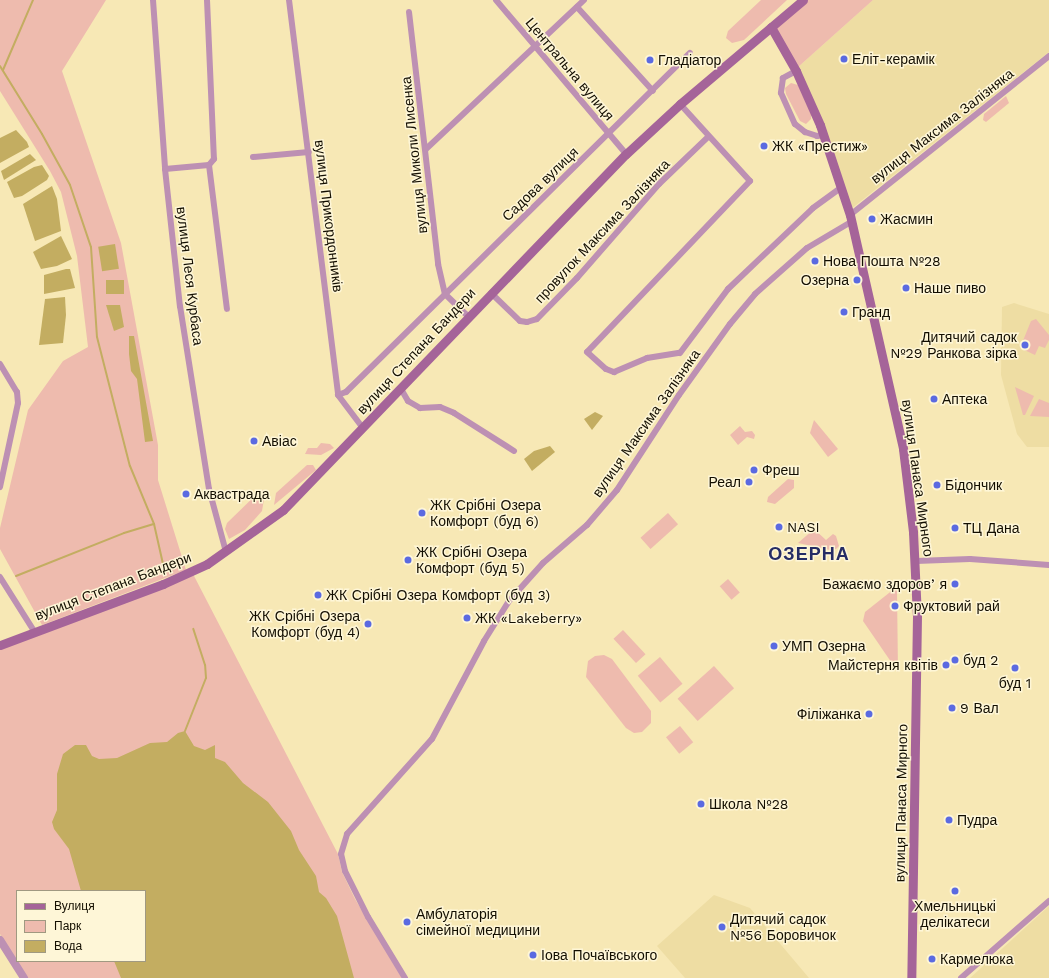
<!DOCTYPE html>
<meta charset="utf-8">
<style>
body{margin:0}
#map{position:relative;width:1049px;height:978px;overflow:hidden;background:#f7e8b5;font-family:"Work Sans",sans-serif}
div>[style]{position:absolute}
.built>*{inset:0;background:#eedda3}
.green>*{inset:0;background:#eebbae;transform-origin:0 0}
.water>*{inset:0;background:#c3ad61;transform-origin:0 0}
.stream>*{height:2px;margin:-1px;padding:0 1px;transform-origin:1px;border-radius:1px;background:#c3ad61}
.minor>*{height:6px;margin:-3px;padding:0 3px;transform-origin:3px;border-radius:3px;background:#bd90b3}
.tertiary>*{height:8px;margin:-4px;padding:0 4px;transform-origin:4px;border-radius:4px;background:#bd90b3}
.secondary>*{height:9px;margin:-4.5px;padding:0 4.5px;transform-origin:4.5px;border-radius:4.5px;background:#a56499}
.dots>*{width:11px;height:11px;translate:-50% -50%;box-sizing:border-box;border:2px solid #fef6d7;border-radius:50%}
span{translate:-50% -50%;white-space:nowrap;text-align:center;line-height:1.15;-webkit-text-stroke:3px #fef6d7;paint-order:stroke}
.poi-label{font-size:14px;color:#130e00}
.left{translate:0 -50%;text-align:left}
.right{translate:-100% -50%;text-align:right}
.street-label{font-size:14px;color:#130e00}
.district-label{font-size:18px;color:#252c65;font-weight:700;letter-spacing:1px}
.legend{position:absolute;left:16px;top:890px;width:130px;height:72px;box-sizing:border-box;background:#fef6d7;border:1px solid #a09981;margin:0;padding:5px 7px;list-style:none;font-size:12px;color:#130e00}
.legend li{display:flex;align-items:center;gap:8px;height:20px}
.legend b{width:20px;border:1px solid #a09981}
</style>
<div id="map">
<div class="built">
<div style="clip-path:polygon(873px 0,1049px 0,1049px 52px,851px 209px,797px 68px)"></div>
<div style="clip-path:polygon(1014px 303px,1049px 314px,1049px 447px,1027px 447px,1017px 434px,1001px 375px,1002px 307px)"></div>
<div style="clip-path:polygon(714px 895px,750px 908px,809px 978px,685px 978px,657px 946px)"></div>
<div style="clip-path:polygon(1049px 906px,1049px 978px,970px 978px)"></div>
</div>
<div class="green">
<div style="clip-path:polygon(0 0,106px 0,62px 71px,121px 243px,158px 445px,158px 480px,186px 570px,42px 625px,0 549px,0 528px,28px 410px,63px 361px,88px 347px,77px 256px,61px 192px,50px 171px,0 91px)"></div>
<div style="clip-path:polygon(761px 0,787px 0,744px 40px,732px 43px,726px 38px,728px 31px)"></div>
<div style="clip-path:polygon(807px 0,873px 0,797px 68px,776px 28px)"></div>
<div style="clip-path:polygon(791px 83px,798px 85px,811px 114px,811px 119px,806px 124px,800px 121px,786px 94px,785px 88px)"></div>
<div style="clip-path:polygon(1006px 96px,1009px 103px,986px 122px,983px 120px,984px 114px)"></div>
<div style="clip-path:polygon(1036px 319px,1049px 335px,1049px 340px,1045px 348px,1039px 346px,1035px 355px,1020px 348px,1031px 321px)"></div>
<div style="clip-path:polygon(1015px 387px,1034px 396px,1025px 415px,1023px 415px)"></div>
<div style="clip-path:polygon(1039px 399px,1049px 403px,1049px 417px,1030px 416px)"></div>
<div style="clip-path:polygon(814px 420px,838px 449px,828px 457px,810px 433px)"></div>
<div style="clip-path:polygon(740px 426px,745px 432px,752px 431px,755px 435px,754px 439px,747px 437px,738px 445px,730px 435px)"></div>
<div style="clip-path:polygon(321px 443px,330px 444px,334px 448px,321px 455px,305px 454px,308px 448px,317px 448px)"></div>
<div style="clip-path:polygon(307px 465px,313px 465px,316px 470px,274px 505px,276px 493px)"></div>
<div style="clip-path:polygon(788px 479px,794px 480px,794px 488px,775px 504px,767px 502px,768px 497px)"></div>
<div style="clip-path:polygon(261px 490px,265px 490px,265px 493px,262px 511px,245px 530px,229px 539px,225px 529px,227px 523px)"></div>
<div style="left:668px;top:513px;width:15px;height:37px;rotate:48deg"></div>
<div style="clip-path:polygon(814px 529px,826px 540px,833px 534px,836px 536px,839px 546px,836px 549px,830px 550px,798px 543px)"></div>
<div style="clip-path:polygon(193px 574px,338px 854px,342px 872px,355px 899px,402px 978px,28px 978px,17px 961px,145px 961px,145px 891px,17px 891px,17px 961px,0 934px,0 648px)"></div>
<div style="left:728px;top:579px;width:18px;height:11px;rotate:49deg"></div>
<div style="clip-path:polygon(894px 589px,897px 590px,898px 672px,863px 621px,865px 612px)"></div>
<div style="left:623px;top:630px;width:33px;height:13px;rotate:47deg"></div>
<div style="clip-path:polygon(604px 655px,612px 659px,651px 711px,651px 723px,642px 732px,634px 733px,626px 728px,586px 677px,588px 661px,595px 656px)"></div>
<div style="left:660px;top:657px;width:35px;height:29px;rotate:50deg"></div>
<div style="left:714px;top:666px;width:30px;height:49px;rotate:48deg"></div>
<div style="left:680px;top:726px;width:21px;height:18px;rotate:51deg"></div>
</div>
<div class="water">
<div style="clip-path:polygon(16px 130px,27px 142px,29px 147px,0 163px,0 138px)"></div>
<div style="clip-path:polygon(30px 154px,36px 160px,4px 180px,1px 171px)"></div>
<div style="clip-path:polygon(42px 165px,49px 176px,47px 180px,22px 196px,14px 198px,7px 182px,34px 167px)"></div>
<div style="clip-path:polygon(52px 186px,57px 199px,61px 231px,35px 241px,23px 204px)"></div>
<div style="clip-path:polygon(61px 236px,72px 259px,57px 266px,41px 269px,33px 252px)"></div>
<div style="left:115px;top:244px;width:25px;height:17px;rotate:81deg"></div>
<div style="clip-path:polygon(66px 269px,70px 269px,75px 288px,44px 294px,44px 275px)"></div>
<div style="left:106px;top:280px;width:18px;height:14px"></div>
<div style="clip-path:polygon(65px 297px,66px 315px,63px 343px,39px 345px,45px 299px)"></div>
<div style="clip-path:polygon(106px 305px,120px 305px,124px 327px,114px 331px)"></div>
<div style="clip-path:polygon(129px 336px,134px 336px,153px 441px,145px 442px,137px 379px,131px 371px,129px 354px)"></div>
<div style="clip-path:polygon(595px 412px,603px 416px,592px 430px,584px 419px)"></div>
<div style="clip-path:polygon(550px 446px,555px 452px,532px 471px,524px 459px,534px 451px)"></div>
<div style="clip-path:polygon(185px 731px,194px 746px,205px 750px,215px 745px,215px 758px,225px 762px,243px 783px,268px 802px,291px 831px,299px 850px,316px 876px,319px 892px,326px 898px,337px 916px,354px 978px,121px 978px,114px 961px,145px 961px,145px 891px,81px 891px,69px 849px,54px 829px,52px 822px,57px 810px,57px 774px,63px 754px,75px 745px,86px 745px,92px 756px,99px 759px,117px 758px,150px 743px,167px 742px,178px 733px)"></div>
</div>
<div class="stream">
<div style="left:0;top:66px;width:80px;rotate:58.3deg"></div>
<div style="left:42px;top:134px;width:58px;rotate:61.2deg"></div>
<div style="left:70px;top:185px;width:65px;rotate:71.3deg"></div>
<div style="left:91px;top:247px;width:90px;rotate:86.2deg"></div>
<div style="left:97px;top:337px;width:133px;rotate:75.7deg"></div>
<div style="left:130px;top:466px;width:63px;rotate:67.5deg"></div>
<div style="left:154px;top:524px;width:41px;rotate:77.3deg"></div>
<div style="left:3px;top:70px;width:76px;rotate:-66.8deg"></div>
<div style="left:16px;top:576px;width:116px;rotate:-21.7deg"></div>
<div style="left:124px;top:533px;width:31px;rotate:-17deg"></div>
<div style="left:185px;top:731px;width:57px;rotate:-68.4deg"></div>
<div style="left:206px;top:678px;width:13px;rotate:-94deg"></div>
<div style="left:205px;top:665px;width:38px;rotate:-108deg"></div>
</div>
<div class="minor">
<div style="left:153px;top:0;width:169px;rotate:85.9deg"></div>
<div style="left:165px;top:169px;width:138px;rotate:83.8deg"></div>
<div style="left:180px;top:306px;width:185px;rotate:81deg"></div>
<div style="left:209px;top:489px;width:65px;rotate:74.9deg"></div>
<div style="left:207px;top:0;width:159px;rotate:87.5deg"></div>
<div style="left:214px;top:159px;width:8px;rotate:130deg"></div>
<div style="left:209px;top:165px;width:145px;rotate:82.9deg"></div>
<div style="left:289px;top:0;width:398px;rotate:82.9deg"></div>
<div style="left:338px;top:395px;width:41px;rotate:52.9deg"></div>
<div style="left:496px;top:0;width:202px;rotate:49.8deg"></div>
<div style="left:577px;top:7px;width:113px;rotate:47.9deg"></div>
<div style="left:409px;top:12px;width:254px;rotate:83.4deg"></div>
<div style="left:438px;top:264px;width:31px;rotate:77deg"></div>
<div style="left:796px;top:71px;width:15px;rotate:152deg"></div>
<div style="left:783px;top:78px;width:15px;rotate:98deg"></div>
<div style="left:781px;top:93px;width:34px;rotate:66deg"></div>
<div style="left:795px;top:124px;width:13px;rotate:39deg"></div>
<div style="left:805px;top:132px;width:13px;rotate:18deg"></div>
<div style="left:817px;top:136px;width:6px;rotate:-9deg"></div>
<div style="left:680px;top:104px;width:104px;rotate:47.7deg"></div>
<div style="left:750px;top:181px;width:236px;rotate:133.6deg"></div>
<div style="left:587px;top:352px;width:25px;rotate:42deg"></div>
<div style="left:606px;top:369px;width:9px;rotate:21deg"></div>
<div style="left:614px;top:372px;width:36px;rotate:-23deg"></div>
<div style="left:647px;top:358px;width:33px;rotate:-9deg"></div>
<div style="left:680px;top:353px;width:80px;rotate:-53.1deg"></div>
<div style="left:728px;top:289px;width:117px;rotate:-43.6deg"></div>
<div style="left:813px;top:208px;width:34px;rotate:-36deg"></div>
<div style="left:426px;top:149px;width:217px;rotate:-43.3deg"></div>
<div style="left:253px;top:157px;width:56px;rotate:-5.1deg"></div>
<div style="left:165px;top:169px;width:44px;rotate:-5.2deg"></div>
<div style="left:850px;top:215px;width:255px;rotate:-38.6deg"></div>
<div style="left:491px;top:293px;width:40px;rotate:44deg"></div>
<div style="left:520px;top:321px;width:7px;rotate:8deg"></div>
<div style="left:527px;top:322px;width:10px;rotate:-17deg"></div>
<div style="left:537px;top:319px;width:57px;rotate:-45.7deg"></div>
<div style="left:577px;top:278px;width:125px;rotate:-48.9deg"></div>
<div style="left:659px;top:184px;width:68px;rotate:-43.8deg"></div>
<div style="left:445px;top:294px;width:32px;rotate:44deg"></div>
<div style="left:0;top:364px;width:33px;rotate:59deg"></div>
<div style="left:17px;top:392px;width:11px;rotate:85deg"></div>
<div style="left:18px;top:403px;width:86px;rotate:102.1deg"></div>
<div style="left:401px;top:389px;width:14px;rotate:60deg"></div>
<div style="left:408px;top:401px;width:14px;rotate:30deg"></div>
<div style="left:420px;top:408px;width:20px;rotate:-3deg"></div>
<div style="left:440px;top:407px;width:15px;rotate:23deg"></div>
<div style="left:454px;top:413px;width:71px;rotate:32.3deg"></div>
<div style="left:338px;top:395px;width:9px;rotate:-21deg"></div>
<div style="left:346px;top:392px;width:483px;rotate:-44.6deg"></div>
<div style="left:916px;top:561px;width:54px;rotate:-2.1deg"></div>
<div style="left:970px;top:559px;width:79px;rotate:4.3deg"></div>
<div style="left:0;top:577px;width:64px;rotate:57.8deg"></div>
<div style="left:405px;top:978px;width:71px;rotate:-121.2deg"></div>
<div style="left:368px;top:917px;width:51px;rotate:-116.6deg"></div>
<div style="left:345px;top:871px;width:17px;rotate:-103deg"></div>
<div style="left:341px;top:854px;width:21px;rotate:-73deg"></div>
<div style="left:347px;top:834px;width:127px;rotate:-48.2deg"></div>
<div style="left:432px;top:739px;width:111px;rotate:-62deg"></div>
<div style="left:484px;top:641px;width:47px;rotate:-58deg"></div>
<div style="left:509px;top:601px;width:51px;rotate:-48.2deg"></div>
<div style="left:543px;top:563px;width:58px;rotate:-40.8deg"></div>
<div style="left:587px;top:525px;width:46px;rotate:-49.4deg"></div>
<div style="left:617px;top:490px;width:113px;rotate:-56.9deg"></div>
<div style="left:679px;top:395px;width:87px;rotate:-54.3deg"></div>
<div style="left:730px;top:324px;width:39px;rotate:-50deg"></div>
<div style="left:755px;top:294px;width:69px;rotate:-41.5deg"></div>
<div style="left:807px;top:248px;width:51px;rotate:-30.6deg"></div>
<div style="left:961px;top:978px;width:117px;rotate:-41.2deg"></div>
</div>
<div class="tertiary">
<div style="left:0;top:940px;width:45px;rotate:57.7deg"></div>
</div>
<div class="secondary">
<div style="left:771px;top:27px;width:51px;rotate:60.4deg"></div>
<div style="left:796px;top:71px;width:59px;rotate:66deg"></div>
<div style="left:820px;top:125px;width:95px;rotate:71.6deg"></div>
<div style="left:850px;top:215px;width:240px;rotate:77.2deg"></div>
<div style="left:903px;top:449px;width:84px;rotate:83.1deg"></div>
<div style="left:913px;top:532px;width:84px;rotate:87.3deg"></div>
<div style="left:917px;top:616px;width:362px;rotate:90.9deg"></div>
<div style="left:0;top:645px;width:174px;rotate:-20.5deg"></div>
<div style="left:163px;top:584px;width:48px;rotate:-24.4deg"></div>
<div style="left:207px;top:564px;width:93px;rotate:-35.4deg"></div>
<div style="left:283px;top:510px;width:494px;rotate:-46.1deg"></div>
<div style="left:626px;top:154px;width:74px;rotate:-42.8deg"></div>
<div style="left:680px;top:104px;width:161px;rotate:-40.2deg"></div>
</div>
<div class="dots">
<div style="left:844px;top:59px;background:#5b6ae1"></div>
<div style="left:650px;top:60px;background:#5b6ae1"></div>
<div style="left:764px;top:146px;background:#5b6ae1"></div>
<div style="left:872px;top:219px;background:#5b6ae1"></div>
<div style="left:815px;top:261px;background:#5b6ae1"></div>
<div style="left:857px;top:280px;background:#5b6ae1"></div>
<div style="left:906px;top:288px;background:#5b6ae1"></div>
<div style="left:844px;top:312px;background:#5b6ae1"></div>
<div style="left:1025px;top:345px;background:#5b6ae1"></div>
<div style="left:934px;top:399px;background:#5b6ae1"></div>
<div style="left:254px;top:441px;background:#5b6ae1"></div>
<div style="left:754px;top:470px;background:#5b6ae1"></div>
<div style="left:749px;top:482px;background:#5b6ae1"></div>
<div style="left:937px;top:485px;background:#5b6ae1"></div>
<div style="left:186px;top:494px;background:#5b6ae1"></div>
<div style="left:422px;top:513px;background:#5b6ae1"></div>
<div style="left:779px;top:527px;background:#5b6ae1"></div>
<div style="left:955px;top:528px;background:#5b6ae1"></div>
<div style="left:408px;top:560px;background:#5b6ae1"></div>
<div style="left:955px;top:584px;background:#5b6ae1"></div>
<div style="left:318px;top:595px;background:#5b6ae1"></div>
<div style="left:895px;top:606px;background:#5b6ae1"></div>
<div style="left:467px;top:618px;background:#5b6ae1"></div>
<div style="left:368px;top:624px;background:#5b6ae1"></div>
<div style="left:774px;top:646px;background:#5b6ae1"></div>
<div style="left:955px;top:660px;background:#5b6ae1"></div>
<div style="left:946px;top:665px;background:#5b6ae1"></div>
<div style="left:1015px;top:668px;background:#5b6ae1"></div>
<div style="left:952px;top:708px;background:#5b6ae1"></div>
<div style="left:869px;top:714px;background:#5b6ae1"></div>
<div style="left:701px;top:804px;background:#5b6ae1"></div>
<div style="left:949px;top:820px;background:#5b6ae1"></div>
<div style="left:955px;top:891px;background:#5b6ae1"></div>
<div style="left:407px;top:922px;background:#5b6ae1"></div>
<div style="left:722px;top:927px;background:#5b6ae1"></div>
<div style="left:533px;top:955px;background:#5b6ae1"></div>
<div style="left:932px;top:959px;background:#5b6ae1"></div>
</div>
<div class="poi-label">
<span class="left" style="left:852px;top:59px">Еліт-керамік</span>
<span class="left" style="left:658px;top:60px">Гладіатор</span>
<span class="left" style="left:772px;top:146px">ЖК «Престиж»</span>
<span class="left" style="left:880px;top:219px">Жасмин</span>
<span class="left" style="left:823px;top:261px">Нова Пошта №28</span>
<span class="right" style="left:849px;top:280px">Озерна</span>
<span class="left" style="left:914px;top:288px">Наше пиво</span>
<span class="left" style="left:852px;top:312px">Гранд</span>
<span class="right" style="left:1017px;top:345px">Дитячий садок<br>№29 Ранкова зірка</span>
<span class="left" style="left:942px;top:399px">Аптека</span>
<span class="left" style="left:262px;top:441px">Авіас</span>
<span class="left" style="left:762px;top:470px">Фреш</span>
<span class="right" style="left:741px;top:482px">Реал</span>
<span class="left" style="left:945px;top:485px">Бідончик</span>
<span class="left" style="left:194px;top:494px">Аквастрада</span>
<span class="left" style="left:430px;top:513px">ЖК Срібні Озера<br>Комфорт (буд 6)</span>
<span class="left" style="left:787px;top:527px">NASI</span>
<span class="left" style="left:963px;top:528px">ТЦ Дана</span>
<span class="left" style="left:416px;top:560px">ЖК Срібні Озера<br>Комфорт (буд 5)</span>
<span class="right" style="left:947px;top:584px">Бажаємо здоровʼя</span>
<span class="left" style="left:326px;top:595px">ЖК Срібні Озера Комфорт (буд 3)</span>
<span class="left" style="left:903px;top:606px">Фруктовий рай</span>
<span class="right" style="left:360px;top:624px">ЖК Срібні Озера<br>Комфорт (буд 4)</span>
<span class="left" style="left:475px;top:618px">ЖК «Lakeberry»</span>
<span class="left" style="left:782px;top:646px">УМП Озерна</span>
<span class="left" style="left:963px;top:660px">буд 2</span>
<span class="right" style="left:938px;top:665px">Майстерня квітів</span>
<span style="left:1015px;top:683px">буд 1</span>
<span class="left" style="left:960px;top:708px">9 Вал</span>
<span class="right" style="left:861px;top:714px">Філіжанка</span>
<span class="left" style="left:709px;top:804px">Школа №28</span>
<span class="left" style="left:957px;top:820px">Пудра</span>
<span style="left:955px;top:914px">Хмельницькі<br>делікатеси</span>
<span class="left" style="left:416px;top:922px">Амбулаторія<br>сімейної медицини</span>
<span class="left" style="left:730px;top:927px">Дитячий садок<br>№56 Боровичок</span>
<span class="left" style="left:541px;top:955px">Іова Почаївського</span>
<span class="left" style="left:940px;top:959px">Кармелюка</span>
</div>
<div class="street-label">
<span style="left:570px;top:69px;rotate:50deg">Центральна вулиця</span>
<span style="left:942px;top:126px;rotate:-38deg">вулиця Максима Залізняка</span>
<span style="left:414px;top:155px;rotate:-96deg">вулиця Миколи Лисенка</span>
<span style="left:540px;top:184px;rotate:-44deg">Садова вулиця</span>
<span style="left:329px;top:216px;rotate:83deg">вулиця Прикордонників</span>
<span style="left:602px;top:231px;rotate:-47deg">провулок Максима Залізняка</span>
<span style="left:190px;top:276px;rotate:83deg">вулиця Леся Курбаса</span>
<span style="left:416px;top:351px;rotate:-47deg">вулиця Степана Бандери</span>
<span style="left:646px;top:423px;rotate:-55deg">вулиця Максима Залізняка</span>
<span style="left:918px;top:478px;rotate:82deg">вулиця Панаса Мирного</span>
<span style="left:113px;top:586px;rotate:-21deg">вулиця Степана Бандери</span>
<span style="left:901px;top:803px;rotate:-89deg">вулиця Панаса Мирного</span>
</div>
<div class="district-label">
<span style="left:809px;top:554px">ОЗЕРНА</span>
</div>
<ul class="legend">
<li><b style="height:5px;background:#a56499"></b>Вулиця</li>
<li><b style="height:11px;background:#eebbae"></b>Парк</li>
<li><b style="height:11px;background:#c3ad61"></b>Вода</li>
</ul>
</div>
